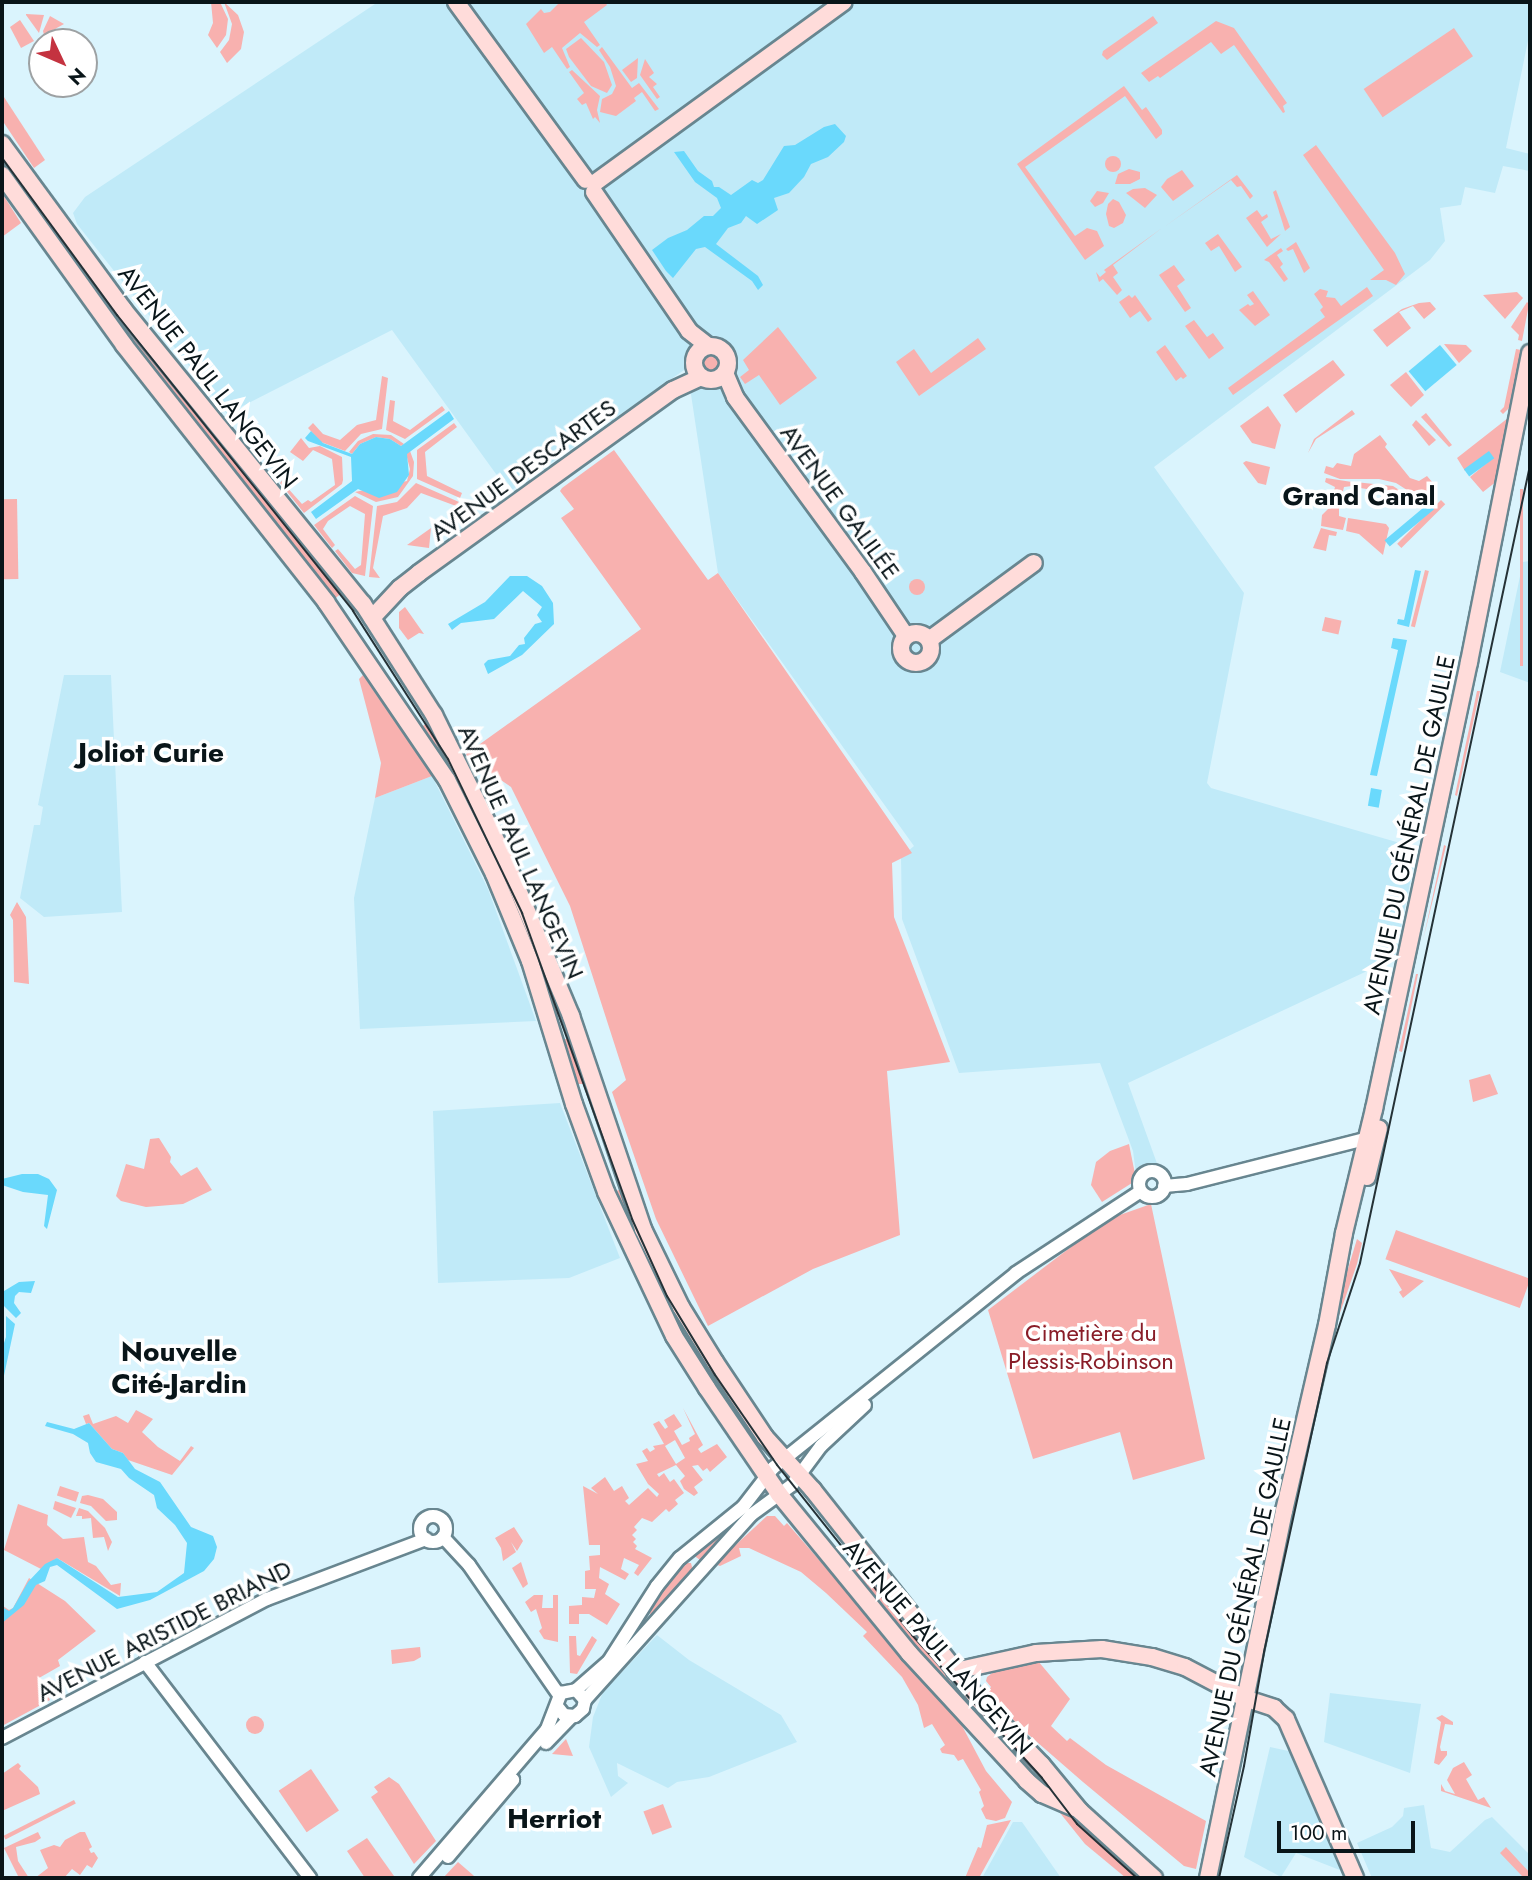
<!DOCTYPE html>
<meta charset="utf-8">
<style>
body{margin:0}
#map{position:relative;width:1532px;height:1880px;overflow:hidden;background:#daf4fd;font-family:Jost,sans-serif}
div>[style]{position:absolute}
.built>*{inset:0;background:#c0eaf8}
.green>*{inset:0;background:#f8b1af;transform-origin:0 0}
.round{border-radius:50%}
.water>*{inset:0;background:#6ad9fc;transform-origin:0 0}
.roads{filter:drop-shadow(2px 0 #688690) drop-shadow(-2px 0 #688690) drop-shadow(0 2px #688690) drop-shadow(0 -2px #688690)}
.minor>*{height:12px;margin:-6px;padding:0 6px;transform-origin:6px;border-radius:6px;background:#fff}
.minor>.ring{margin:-6px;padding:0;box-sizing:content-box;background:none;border:12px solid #fff;border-radius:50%}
.major>*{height:16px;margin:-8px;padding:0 8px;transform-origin:8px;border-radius:8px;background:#ffdcda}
.major>.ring{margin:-8px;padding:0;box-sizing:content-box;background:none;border:16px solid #ffdcda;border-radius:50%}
.tram>*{height:2px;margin:-1px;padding:0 1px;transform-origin:1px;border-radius:1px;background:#253237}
span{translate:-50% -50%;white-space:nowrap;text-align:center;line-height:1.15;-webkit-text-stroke:7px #fff;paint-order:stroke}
.street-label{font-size:24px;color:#091519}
.park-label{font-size:24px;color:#891d28}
.neighbourhood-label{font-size:26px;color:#091519;font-weight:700}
.quarter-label{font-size:28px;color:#091519;font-weight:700}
.frame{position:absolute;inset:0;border:4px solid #091519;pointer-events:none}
.north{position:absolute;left:28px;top:28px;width:70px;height:70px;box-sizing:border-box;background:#fff;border:2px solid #9da1a3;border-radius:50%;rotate:134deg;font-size:19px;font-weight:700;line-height:28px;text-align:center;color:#091519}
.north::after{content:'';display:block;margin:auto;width:24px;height:32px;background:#c43340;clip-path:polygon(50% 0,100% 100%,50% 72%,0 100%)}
.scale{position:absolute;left:1277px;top:1821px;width:138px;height:32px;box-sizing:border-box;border:4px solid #091519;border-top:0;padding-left:9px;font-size:21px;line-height:24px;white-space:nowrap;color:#091519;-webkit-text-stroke:5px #fff;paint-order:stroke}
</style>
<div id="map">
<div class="built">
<div style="clip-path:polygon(378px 2px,1530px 2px,1530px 31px,1506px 148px,1530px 154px,1530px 171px,1503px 166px,1495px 193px,1465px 187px,1461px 205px,1440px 208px,1445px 241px,1430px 260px,1154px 467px,1244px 593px,1207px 783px,1211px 788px,1417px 848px,1395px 958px,1128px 1083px,1159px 1169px,1136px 1174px,1133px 1151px,1100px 1063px,959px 1073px,902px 919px,901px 857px,914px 846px,718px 573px,687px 368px,509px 492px,392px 330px,227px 414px,77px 224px,73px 213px,85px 197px)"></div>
<div style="clip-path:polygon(1530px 561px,1530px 683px,1500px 672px,1523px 562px)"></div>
<div style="clip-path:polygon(64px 675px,111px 675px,122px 912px,44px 917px,20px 898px,34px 825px,40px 825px,43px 807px,38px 805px)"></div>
<div style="clip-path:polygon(432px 776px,488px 889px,536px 1021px,360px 1029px,354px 898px,375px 798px)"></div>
<div style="clip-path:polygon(560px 1103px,620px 1258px,569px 1278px,438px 1283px,433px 1111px)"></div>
<div style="clip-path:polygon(657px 1635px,689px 1660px,781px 1715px,797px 1742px,709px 1777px,677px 1782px,668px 1788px,617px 1763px,618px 1776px,628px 1783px,611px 1797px,589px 1747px,593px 1717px,603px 1692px)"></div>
<div style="clip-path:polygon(1330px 1693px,1421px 1704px,1410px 1773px,1324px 1742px)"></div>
<div style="clip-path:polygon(1270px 1747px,1293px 1752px,1345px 1872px,1296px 1853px,1281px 1877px,1244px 1857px)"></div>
<div style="clip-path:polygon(1424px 1805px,1431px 1848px,1450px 1852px,1485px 1820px,1492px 1817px,1530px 1855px,1530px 1878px,1372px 1878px,1357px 1843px,1392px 1827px,1403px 1816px,1404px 1808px)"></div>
<div style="clip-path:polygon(1013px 1822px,1022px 1822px,1061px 1878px,982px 1878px)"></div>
</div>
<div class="green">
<div style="clip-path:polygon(211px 2px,220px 2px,228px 19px,226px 35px,217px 48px,208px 35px,213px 23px)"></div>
<div style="clip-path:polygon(224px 2px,238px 15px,244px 32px,241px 49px,227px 63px,220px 52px,229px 40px,232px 24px)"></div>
<div style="clip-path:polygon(560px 2px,605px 2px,607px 5px,584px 22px,600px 45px,597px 47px,580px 33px,562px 48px,570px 67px,567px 69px,552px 47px,544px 53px,526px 24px,541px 9px,544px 13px,550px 12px)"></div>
<div style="clip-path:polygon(26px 14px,44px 15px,39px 33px,26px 15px)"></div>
<div style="clip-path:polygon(50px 16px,64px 24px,44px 35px,43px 31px)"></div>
<div style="clip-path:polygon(1153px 16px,1158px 23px,1107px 60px,1102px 55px,1103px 51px)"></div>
<div style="clip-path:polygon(20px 20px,34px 41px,21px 48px,10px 27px)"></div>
<div style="clip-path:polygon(1216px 21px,1234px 28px,1287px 103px,1283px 106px,1285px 112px,1283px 113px,1234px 45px,1221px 54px,1211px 42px,1160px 78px,1158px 76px,1149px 82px,1141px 73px)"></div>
<div style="left:1454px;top:28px;width:34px;height:109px;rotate:56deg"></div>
<div style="clip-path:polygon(581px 38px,604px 62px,612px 85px,607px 93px,591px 86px,569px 57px,566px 49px)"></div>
<div style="clip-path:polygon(602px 47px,632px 88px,639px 83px,659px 109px,655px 111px,642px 92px,634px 98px,636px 101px,616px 116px,600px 112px,602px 99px,612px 94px,616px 86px,610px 67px,599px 50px)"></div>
<div style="clip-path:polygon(638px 58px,637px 78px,631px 82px,622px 70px)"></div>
<div style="clip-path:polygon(645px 59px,654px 73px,649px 77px,657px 84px,653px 87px,660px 97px,657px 99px,640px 75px)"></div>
<div style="clip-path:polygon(572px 70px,600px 96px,597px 110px,600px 123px,595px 117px,593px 119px,586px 103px,582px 105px,577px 99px,584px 93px,569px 72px)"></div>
<div style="clip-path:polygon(1124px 86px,1142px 110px,1146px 107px,1162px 130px,1162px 134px,1156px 139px,1125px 96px,1025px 167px,1075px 236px,1087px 228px,1097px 231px,1104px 246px,1085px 260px,1017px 164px)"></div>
<div style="clip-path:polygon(2px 94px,45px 160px,34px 168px,2px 120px)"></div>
<div style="clip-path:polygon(1316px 145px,1395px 253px,1405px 274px,1396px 285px,1386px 280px,1370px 280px,1384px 270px,1303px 155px)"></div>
<div style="clip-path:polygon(2px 153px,67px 239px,55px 248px,2px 170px)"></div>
<div class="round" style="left:1105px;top:156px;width:16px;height:16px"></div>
<div style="clip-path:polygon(1129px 169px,1140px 172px,1140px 179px,1130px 184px,1115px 184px,1118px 174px)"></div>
<div style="clip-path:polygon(1182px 170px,1194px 186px,1173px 201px,1161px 187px,1167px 179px)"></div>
<div style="clip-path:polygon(1237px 175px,1253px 196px,1250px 199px,1241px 186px,1237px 187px,1231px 180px,1164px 227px)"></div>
<div style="clip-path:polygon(1145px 188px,1157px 195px,1145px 208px,1126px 193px,1133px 189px)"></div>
<div style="clip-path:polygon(1276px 190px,1290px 227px,1285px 231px,1273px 192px)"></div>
<div style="clip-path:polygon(1097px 191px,1109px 193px,1103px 203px,1095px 207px,1090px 201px)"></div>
<div style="clip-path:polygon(2px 193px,21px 223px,2px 237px)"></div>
<div style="clip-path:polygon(1113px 199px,1119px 202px,1126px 215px,1123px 223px,1114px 228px,1109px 226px,1106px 214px,1108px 204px)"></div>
<div style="clip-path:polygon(1257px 210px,1262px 217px,1267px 214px,1268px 217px,1261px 222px,1271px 239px,1281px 234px,1267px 247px,1246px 218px)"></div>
<div style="clip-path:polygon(1162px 228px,1113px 265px,1118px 273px,1113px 277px,1122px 290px,1117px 295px,1103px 279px,1099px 282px,1096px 272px,1100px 277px,1106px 272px,1104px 270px)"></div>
<div style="clip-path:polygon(1218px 234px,1242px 267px,1235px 272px,1219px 246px,1211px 251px,1205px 243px)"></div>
<div style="clip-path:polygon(1296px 242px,1310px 268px,1304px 273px,1293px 249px,1288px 251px,1286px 249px)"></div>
<div style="left:71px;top:245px;width:441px;height:14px;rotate:52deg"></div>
<div style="clip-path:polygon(1281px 248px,1283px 251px,1277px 255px,1283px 264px,1280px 267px,1288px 279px,1284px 282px,1269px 262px,1264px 260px)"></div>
<div style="clip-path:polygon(1174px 265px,1185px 280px,1177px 286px,1191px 308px,1185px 312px,1159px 275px)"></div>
<div style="clip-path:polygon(1367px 287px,1373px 296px,1233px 395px,1228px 388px,1325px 317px,1320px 310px,1323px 307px,1314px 294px,1320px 289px,1328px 291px,1326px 297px,1335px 298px,1341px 306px)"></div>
<div style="clip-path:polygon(1253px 291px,1270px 315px,1255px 326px,1239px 310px,1248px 304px,1250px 306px,1254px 304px,1247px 295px)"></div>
<div style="clip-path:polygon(1517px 292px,1523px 298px,1505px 319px,1483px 295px)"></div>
<div style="clip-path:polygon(1129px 295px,1132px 298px,1135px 295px,1152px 319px,1148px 322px,1140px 311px,1130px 318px,1119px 302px)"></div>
<div style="clip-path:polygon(1430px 302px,1436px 309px,1424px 319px,1413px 306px,1399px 312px,1411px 328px,1387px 347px,1373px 330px,1402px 309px,1419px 303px)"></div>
<div style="clip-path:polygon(1527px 302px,1529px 304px,1522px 341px,1518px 340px,1519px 335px,1511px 327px)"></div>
<div style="clip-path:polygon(1194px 320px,1207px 337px,1213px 333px,1224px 348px,1209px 359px,1185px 326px)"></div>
<div style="clip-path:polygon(778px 327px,817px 378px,780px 405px,759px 375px,745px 384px,740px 377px,749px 370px,743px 360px)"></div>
<div style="clip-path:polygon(978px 338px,986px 349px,919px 396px,896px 362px,914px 349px,931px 373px)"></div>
<div style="clip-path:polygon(1444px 344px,1466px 345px,1472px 351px,1459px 363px)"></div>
<div style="clip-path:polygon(1165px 345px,1187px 376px,1183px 379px,1181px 377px,1176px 381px,1156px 352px)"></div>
<div style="clip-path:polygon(1516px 349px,1521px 350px,1509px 408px,1503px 414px,1500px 411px,1504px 407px)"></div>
<div class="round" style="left:699px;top:351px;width:24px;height:24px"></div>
<div style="clip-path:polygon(1333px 360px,1345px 375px,1296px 413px,1283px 395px)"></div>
<div style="clip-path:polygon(1406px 372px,1424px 395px,1411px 407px,1390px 385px)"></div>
<div style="clip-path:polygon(382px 376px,388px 378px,382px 429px,361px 434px,345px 451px,321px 442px,308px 428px,313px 423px,323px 434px,340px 440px,357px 425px,376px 420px)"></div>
<div style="clip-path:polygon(390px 400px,395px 401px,393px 421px,410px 430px,442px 406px,445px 410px,405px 439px,386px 430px)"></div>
<div style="clip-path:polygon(1268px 406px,1281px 425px,1275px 449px,1252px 443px,1240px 426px)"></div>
<div style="clip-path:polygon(1352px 410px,1355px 414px,1316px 439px,1308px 453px,1314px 439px)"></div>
<div style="clip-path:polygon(1426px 413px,1452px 445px,1449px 447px,1421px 417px)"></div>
<div style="clip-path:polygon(1508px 418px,1497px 481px,1483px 492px,1470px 477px,1493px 458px,1489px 452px,1465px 471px,1457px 458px)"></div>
<div style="clip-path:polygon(1416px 420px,1436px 440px,1429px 446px,1412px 425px)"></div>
<div style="clip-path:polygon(454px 423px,457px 427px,425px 452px,427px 476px,462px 493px,460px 498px,417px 479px,417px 450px)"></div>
<div style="clip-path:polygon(373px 434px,391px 435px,404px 444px,401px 446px,390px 439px,376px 437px,360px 444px,352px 454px,349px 452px,358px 441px)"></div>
<div style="clip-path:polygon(1380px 435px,1387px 444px,1385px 447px,1410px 478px,1419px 481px,1427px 476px,1433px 483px,1429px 494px,1407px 490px,1396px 483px,1379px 479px,1340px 479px,1324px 473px,1326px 466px,1333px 468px,1337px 463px,1351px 466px,1354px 454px)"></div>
<div style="clip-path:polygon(301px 438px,309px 448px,320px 446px,342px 457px,343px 480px,342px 484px,304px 513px,280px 483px,285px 477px,289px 480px,285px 485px,302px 504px,308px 500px,311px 502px,335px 485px,332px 459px,313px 450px,303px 461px,290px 452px)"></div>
<div style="clip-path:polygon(614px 450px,708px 580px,718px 573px,912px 853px,892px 863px,894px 917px,950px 1062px,887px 1071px,900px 1235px,813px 1269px,708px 1326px,656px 1219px,612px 1092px,626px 1080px,570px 906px,511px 787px,489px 772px,474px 770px,466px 754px,641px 629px,561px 518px,574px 509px,560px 491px,562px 488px)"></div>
<div style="clip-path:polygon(410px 451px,414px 462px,413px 476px,398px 497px,376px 502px,355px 492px,407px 481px,410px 469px,406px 454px)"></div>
<div style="clip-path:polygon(1246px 461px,1270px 467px,1266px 485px,1258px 483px,1243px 463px)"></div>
<div style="clip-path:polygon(1326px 478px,1352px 482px,1352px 486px,1344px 487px,1339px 508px,1339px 516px,1346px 518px,1343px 530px,1321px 526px,1322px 515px,1329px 508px,1335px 487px,1325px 482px)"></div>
<div style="clip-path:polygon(1355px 482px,1393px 486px,1410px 497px,1402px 499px,1393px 496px,1393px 493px,1360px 488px,1355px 486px)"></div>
<div style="clip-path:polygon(416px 483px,459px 502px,458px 504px,456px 506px,421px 493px,407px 508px,383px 516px,373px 568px,380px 578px,369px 577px,377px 506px,397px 502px)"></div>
<div style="left:1520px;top:489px;width:3px;height:177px"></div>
<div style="clip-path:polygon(355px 496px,373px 506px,365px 576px,352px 573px,335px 551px,338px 549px,355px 569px,361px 565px,365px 514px,350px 506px,328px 521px,323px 529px,335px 545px,332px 548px,314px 525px)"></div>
<div style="left:17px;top:499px;width:80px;height:15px;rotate:89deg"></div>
<div style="left:1441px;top:500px;width:6px;height:62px;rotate:45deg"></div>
<div style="clip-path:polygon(1348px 518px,1386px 524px,1389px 528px,1383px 555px,1359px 534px,1346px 531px)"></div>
<div style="clip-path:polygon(431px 528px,429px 548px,407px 545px)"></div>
<div style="clip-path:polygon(1321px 528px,1337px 532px,1336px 536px,1329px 535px,1326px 551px,1313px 548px)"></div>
<div style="left:1425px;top:570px;width:4px;height:58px;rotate:14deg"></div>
<div class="round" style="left:909px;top:579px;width:16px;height:16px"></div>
<div style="clip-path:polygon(405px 607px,424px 634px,419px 633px,408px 640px,399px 628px,399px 612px)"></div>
<div style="left:1325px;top:617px;width:17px;height:14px;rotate:13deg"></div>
<div style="clip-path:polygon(363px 675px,432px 776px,375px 798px,381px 763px,359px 679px)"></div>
<div style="clip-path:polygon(1477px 691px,1480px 691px,1457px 796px,1455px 795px)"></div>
<div style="clip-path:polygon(433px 719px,495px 844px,566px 1015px,550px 1015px,417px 730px)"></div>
<div style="clip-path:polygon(1444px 845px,1446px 846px,1423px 940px)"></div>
<div style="clip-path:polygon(17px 902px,26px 917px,29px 984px,14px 982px,13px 920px,10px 915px)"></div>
<div style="clip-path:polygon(1416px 974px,1418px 974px,1402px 1052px,1399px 1051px)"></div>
<div style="clip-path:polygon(563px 1039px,572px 1039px,585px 1082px,583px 1084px,575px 1084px,561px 1042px)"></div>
<div style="clip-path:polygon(1490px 1074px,1498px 1094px,1473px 1102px,1469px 1080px)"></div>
<div style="clip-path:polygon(159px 1138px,171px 1157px,170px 1162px,181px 1176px,197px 1167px,212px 1190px,183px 1204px,146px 1207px,121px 1201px,116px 1196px,126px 1164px,144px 1169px,150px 1139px)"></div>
<div style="clip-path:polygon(1129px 1144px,1135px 1174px,1132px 1183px,1102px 1202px,1091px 1185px,1096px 1162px,1110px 1151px)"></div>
<div style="clip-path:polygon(628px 1187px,718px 1369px,705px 1378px,684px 1345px,610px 1193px)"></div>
<div style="clip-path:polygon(1151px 1204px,1205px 1459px,1133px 1480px,1120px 1432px,1033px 1459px,988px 1310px,1088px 1234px,1117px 1216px)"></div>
<div style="left:1396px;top:1230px;width:143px;height:31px;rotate:20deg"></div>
<div style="clip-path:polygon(1357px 1239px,1362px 1243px,1357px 1264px,1332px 1336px,1333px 1318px)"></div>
<div style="clip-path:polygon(1389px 1269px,1392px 1270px,1424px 1281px,1403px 1298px,1399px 1292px,1402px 1290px)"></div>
<div style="left:721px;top:1375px;width:85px;height:15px;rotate:56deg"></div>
<div style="clip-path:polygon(evenodd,683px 1408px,703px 1445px,698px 1449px,701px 1453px,717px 1444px,727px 1457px,710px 1472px,707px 1468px,703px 1471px,698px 1465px,692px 1466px,703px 1480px,694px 1487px,698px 1493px,694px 1496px,684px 1489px,680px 1481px,685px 1476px,676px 1465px,657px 1474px,659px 1477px,664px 1473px,670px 1482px,674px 1479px,684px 1493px,675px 1500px,678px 1504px,669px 1512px,666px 1509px,652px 1522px,642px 1518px,634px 1527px,637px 1530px,632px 1535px,636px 1539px,633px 1542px,637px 1546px,635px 1549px,652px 1558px,638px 1576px,634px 1573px,639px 1565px,624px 1558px,621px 1569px,629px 1574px,625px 1580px,600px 1567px,599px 1578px,609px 1584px,605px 1594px,620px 1604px,607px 1625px,589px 1614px,579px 1614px,579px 1624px,569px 1624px,569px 1606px,582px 1605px,582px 1597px,594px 1598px,596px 1589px,585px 1589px,585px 1571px,590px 1570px,589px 1556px,600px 1555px,600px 1545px,589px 1545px,583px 1486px,598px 1494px,591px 1488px,605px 1477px,614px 1491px,622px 1486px,629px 1498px,625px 1501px,629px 1505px,648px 1488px,657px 1497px,659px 1494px,648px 1484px,636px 1464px,648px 1461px,642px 1451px,647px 1448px,650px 1452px,655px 1449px,653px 1446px,664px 1444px,653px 1424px,659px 1421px,665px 1429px,668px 1427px,664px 1420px,674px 1414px,682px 1426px,674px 1431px,682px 1445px,690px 1441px,689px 1438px,695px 1434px,683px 1408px,675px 1440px,685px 1458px,676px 1464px,665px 1446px,675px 1440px)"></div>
<div style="clip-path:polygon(136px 1410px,153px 1419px,142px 1432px,158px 1447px,180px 1461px,191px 1446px,194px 1448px,172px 1475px,128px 1460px,123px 1453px,112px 1449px,89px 1423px,86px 1424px,83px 1416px,89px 1414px,93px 1424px,116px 1416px,128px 1423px)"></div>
<div style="left:60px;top:1486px;width:20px;height:10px;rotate:18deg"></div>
<div style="clip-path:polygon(88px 1495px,103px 1499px,117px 1512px,117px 1520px,106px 1521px,91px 1506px,80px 1503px,82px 1496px)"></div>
<div style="clip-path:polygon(55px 1501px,76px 1508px,71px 1518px,53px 1509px)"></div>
<div style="clip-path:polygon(752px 1502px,755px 1506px,703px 1562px,693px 1555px)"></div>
<div style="clip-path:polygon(18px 1504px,48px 1515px,47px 1525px,63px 1539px,84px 1537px,88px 1562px,96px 1566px,111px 1585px,121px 1583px,120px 1596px,57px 1558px,41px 1569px,4px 1550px)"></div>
<div style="clip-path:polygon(79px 1508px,88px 1511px,105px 1528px,112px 1542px,108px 1551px,104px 1537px,93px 1538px,91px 1518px,82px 1519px,82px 1516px,76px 1516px)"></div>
<div style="clip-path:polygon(767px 1516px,775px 1516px,784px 1526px,787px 1523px,960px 1722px,986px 1771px,1012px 1802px,1005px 1818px,996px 1821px,986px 1819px,981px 1809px,984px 1806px,979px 1792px,981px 1790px,963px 1759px,958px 1761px,954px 1755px,942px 1753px,940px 1749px,945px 1745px,932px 1724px,924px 1728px,918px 1705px,902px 1677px,863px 1636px,867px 1632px,826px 1593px,801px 1572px,749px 1548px,739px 1548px,741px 1556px,720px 1566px,715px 1564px)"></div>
<div style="clip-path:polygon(514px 1527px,523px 1541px,517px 1551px,511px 1542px,516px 1552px,503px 1561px,501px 1548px,495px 1538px)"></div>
<div style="clip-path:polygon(521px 1562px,528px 1584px,523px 1588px,512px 1568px)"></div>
<div style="clip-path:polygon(685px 1563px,691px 1563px,693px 1571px,654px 1617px,647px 1611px)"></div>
<div style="clip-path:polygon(864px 1563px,973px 1697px,961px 1708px,848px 1576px)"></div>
<div style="clip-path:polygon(29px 1578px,65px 1601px,96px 1631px,58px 1660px,60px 1666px,39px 1678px,50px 1700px,2px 1726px,2px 1600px,3px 1606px,9px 1610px,13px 1608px)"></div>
<div style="clip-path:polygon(534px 1595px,543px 1595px,542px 1608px,553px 1608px,553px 1595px,558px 1595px,558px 1642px,544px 1639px,539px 1631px,542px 1628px,536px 1609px,531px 1612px,525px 1602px)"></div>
<div style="clip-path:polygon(569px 1636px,576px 1636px,577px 1655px,580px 1656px,592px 1636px,597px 1640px,577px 1674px,570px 1673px)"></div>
<div style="clip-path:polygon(420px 1647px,421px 1657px,414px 1661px,392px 1664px,391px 1650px)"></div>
<div style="clip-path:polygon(1038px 1661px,1070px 1699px,1051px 1726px,1067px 1741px,1070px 1738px,1106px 1765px,1206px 1821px,1196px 1869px,1184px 1866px,1083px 1782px,1022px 1729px,987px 1692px,991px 1687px,986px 1681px,987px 1677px,996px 1670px)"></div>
<div style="clip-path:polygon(977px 1702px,1035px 1766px,1026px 1774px,965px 1712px)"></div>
<div style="clip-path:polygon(1442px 1715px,1453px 1722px,1453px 1725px,1445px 1724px,1440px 1747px,1441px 1751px,1447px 1751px,1447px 1755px,1439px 1765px,1434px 1763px,1441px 1722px,1436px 1718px)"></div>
<div class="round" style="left:246px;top:1716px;width:18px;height:18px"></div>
<div style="clip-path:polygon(566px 1739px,573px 1756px,552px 1754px)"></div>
<div style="clip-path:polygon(1464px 1762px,1472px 1775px,1466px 1779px,1478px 1800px,1484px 1797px,1491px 1808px,1441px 1791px,1441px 1784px,1445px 1791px,1455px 1794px,1447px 1780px,1453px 1768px)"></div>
<div style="clip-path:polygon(18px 1763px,21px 1766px,19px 1769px,38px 1787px,40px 1794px,2px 1811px,2px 1774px)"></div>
<div style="left:311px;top:1769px;width:50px;height:39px;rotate:56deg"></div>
<div style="clip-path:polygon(389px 1777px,399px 1784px,436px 1841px,414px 1864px,371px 1797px,378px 1792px,374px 1787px)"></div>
<div style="left:74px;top:1800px;width:4px;height:79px;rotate:63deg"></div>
<div style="clip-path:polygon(1052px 1803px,1068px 1810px,1141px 1878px,1126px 1878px,1085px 1844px)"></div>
<div style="left:663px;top:1804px;width:25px;height:21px;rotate:69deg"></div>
<div style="clip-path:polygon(1011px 1820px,979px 1878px,965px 1878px,978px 1847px,981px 1848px,987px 1825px)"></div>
<div style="clip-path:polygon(38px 1832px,41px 1838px,35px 1842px,16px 1847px,18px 1861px,29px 1878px,19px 1878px,4px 1848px)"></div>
<div style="clip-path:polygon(80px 1832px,85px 1832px,92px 1847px,89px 1849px,91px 1853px,94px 1852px,98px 1858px,92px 1868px,87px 1865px,80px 1875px,72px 1869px,64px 1878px,35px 1878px,48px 1868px,40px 1850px,54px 1845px,60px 1847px,65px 1840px)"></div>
<div style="clip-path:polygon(367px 1838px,394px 1876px,391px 1878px,365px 1878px,347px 1851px)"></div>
<div style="clip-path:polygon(1506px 1847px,1530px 1873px,1530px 1878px,1508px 1878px,1522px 1876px,1500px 1853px)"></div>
<div style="clip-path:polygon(458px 1862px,473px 1875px,476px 1878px,443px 1878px)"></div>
</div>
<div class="water">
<div style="clip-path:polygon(835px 124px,846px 136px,844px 142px,828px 157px,811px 164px,804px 177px,789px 193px,774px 198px,778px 210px,757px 224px,746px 216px,741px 223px,728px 228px,716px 244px,758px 276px,763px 285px,758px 290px,752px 281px,705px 247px,696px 249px,673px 278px,666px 271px,652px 250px,668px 238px,687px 230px,704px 216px,713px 216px,721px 208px,717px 198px,695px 182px,674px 152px,684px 151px,698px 171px,712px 181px,714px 187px,719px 187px,731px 195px,752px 180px,758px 183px,763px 180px,784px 146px,795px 145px,824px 127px)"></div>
<div style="left:1440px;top:345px;width:26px;height:41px;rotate:50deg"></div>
<div style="clip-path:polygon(449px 411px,454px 419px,407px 454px,409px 475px,397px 492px,379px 498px,358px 489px,316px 519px,311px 512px,352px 481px,351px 457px,308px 441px,305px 438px,311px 431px,323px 443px,352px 454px,360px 444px,376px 437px,390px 439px,401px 446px)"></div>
<div style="left:1489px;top:451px;width:9px;height:31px;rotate:54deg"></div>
<div style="left:1429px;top:503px;width:8px;height:58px;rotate:50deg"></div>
<div style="clip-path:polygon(1415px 570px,1421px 571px,1409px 627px,1397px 624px,1398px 619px,1404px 620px)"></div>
<div style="clip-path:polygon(510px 576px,527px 576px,542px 586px,553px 603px,554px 624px,522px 655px,488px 674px,484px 664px,488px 660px,510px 656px,519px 645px,525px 644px,524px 638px,535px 624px,542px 622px,537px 615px,542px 607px,523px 591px,494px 619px,461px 623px,452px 630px,448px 624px,485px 602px)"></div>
<div style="clip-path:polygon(1393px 638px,1407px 640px,1377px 776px,1370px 775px,1398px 650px,1391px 648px)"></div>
<div style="left:1371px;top:788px;width:11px;height:18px;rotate:10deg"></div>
<div style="clip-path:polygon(22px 1174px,38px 1174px,49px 1179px,57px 1190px,47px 1229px,44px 1226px,48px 1195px,23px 1192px,2px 1185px,2px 1179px)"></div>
<div style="clip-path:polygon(35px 1281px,31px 1293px,19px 1292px,15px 1296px,14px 1303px,21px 1313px,16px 1318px,4px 1306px,4px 1291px,19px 1282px)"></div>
<div style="clip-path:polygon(6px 1316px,15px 1324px,2px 1385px,2px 1349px,6px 1337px)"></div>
<div style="clip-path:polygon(47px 1422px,74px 1429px,89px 1423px,112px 1449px,123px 1453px,135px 1469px,160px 1482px,191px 1527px,213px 1536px,217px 1547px,214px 1559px,204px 1571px,150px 1600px,117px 1609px,57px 1565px,50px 1567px,45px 1581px,36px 1585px,24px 1605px,2px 1623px,2px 1607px,9px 1611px,13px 1608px,28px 1582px,45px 1564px,57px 1558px,118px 1597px,157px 1592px,184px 1573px,187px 1543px,175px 1525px,157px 1508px,154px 1495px,129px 1478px,121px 1469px,96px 1462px,90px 1453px,88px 1443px,73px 1434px,45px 1426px)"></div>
</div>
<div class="roads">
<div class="minor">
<div class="ring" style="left:1139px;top:1171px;width:14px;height:14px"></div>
<div style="left:1164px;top:1186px;width:23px;rotate:-5deg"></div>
<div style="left:1187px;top:1184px;width:184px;rotate:-14.2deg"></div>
<div class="ring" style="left:420px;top:1516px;width:14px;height:14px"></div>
<div style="left:443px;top:1537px;width:38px;rotate:47deg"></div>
<div style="left:469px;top:1565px;width:158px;rotate:55.3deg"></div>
<div style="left:145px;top:1662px;width:272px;rotate:52.6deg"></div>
<div style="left:576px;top:1690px;width:44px;rotate:-41.3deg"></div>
<div style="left:609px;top:1661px;width:89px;rotate:-57.4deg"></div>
<div style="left:657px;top:1586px;width:36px;rotate:-51deg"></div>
<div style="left:680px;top:1558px;width:81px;rotate:-39deg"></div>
<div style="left:743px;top:1507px;width:49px;rotate:-52.4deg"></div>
<div style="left:773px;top:1468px;width:312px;rotate:-38.7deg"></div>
<div style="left:1016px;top:1273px;width:149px;rotate:-33.3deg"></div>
<div style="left:585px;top:1700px;width:249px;rotate:-48.1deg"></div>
<div style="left:751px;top:1515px;width:51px;rotate:-36.2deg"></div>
<div style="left:792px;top:1485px;width:49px;rotate:-53.4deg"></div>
<div style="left:821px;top:1446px;width:60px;rotate:-43deg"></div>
<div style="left:2px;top:1738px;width:299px;rotate:-27.7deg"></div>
<div style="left:267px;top:1599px;width:170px;rotate:-20.7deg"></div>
<div style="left:546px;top:1743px;width:36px;rotate:-46deg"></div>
<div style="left:448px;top:1857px;width:101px;rotate:-49.8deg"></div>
<div style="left:419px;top:1878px;width:196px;rotate:-49.3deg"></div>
<div style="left:547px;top:1729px;width:39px;rotate:-69deg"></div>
<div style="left:561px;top:1693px;width:15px;rotate:-11deg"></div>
<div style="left:576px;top:1690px;width:13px;rotate:48deg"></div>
<div style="left:585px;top:1700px;width:9px;rotate:103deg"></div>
<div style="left:583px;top:1709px;width:11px;rotate:139deg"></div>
<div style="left:575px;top:1716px;width:11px;rotate:-175deg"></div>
<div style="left:564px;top:1715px;width:11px;rotate:-128deg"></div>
</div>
<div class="major">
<div style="left:456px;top:2px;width:220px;rotate:53.9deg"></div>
<div style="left:2px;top:144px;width:205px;rotate:53.7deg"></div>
<div style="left:123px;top:309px;width:380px;rotate:50.9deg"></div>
<div style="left:363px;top:604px;width:132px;rotate:57.4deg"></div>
<div style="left:434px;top:715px;width:155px;rotate:63.6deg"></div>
<div style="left:503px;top:854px;width:176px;rotate:67.2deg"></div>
<div style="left:571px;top:1016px;width:225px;rotate:71.3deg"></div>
<div style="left:643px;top:1229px;width:87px;rotate:64deg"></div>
<div style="left:681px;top:1307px;width:65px;rotate:58.3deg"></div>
<div style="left:715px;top:1362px;width:90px;rotate:56.3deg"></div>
<div style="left:765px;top:1437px;width:72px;rotate:47.8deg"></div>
<div style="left:813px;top:1490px;width:265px;rotate:51.7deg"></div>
<div style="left:977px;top:1698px;width:93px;rotate:45.9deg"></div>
<div style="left:1042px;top:1765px;width:60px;rotate:50.4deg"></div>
<div style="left:1080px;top:1811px;width:100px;rotate:42.2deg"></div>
<div style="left:2px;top:175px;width:209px;rotate:54.3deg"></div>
<div style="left:124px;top:345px;width:327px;rotate:51.8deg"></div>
<div style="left:326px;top:602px;width:215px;rotate:55.8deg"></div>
<div style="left:447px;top:780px;width:105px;rotate:63.4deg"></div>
<div style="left:494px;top:874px;width:94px;rotate:67.5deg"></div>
<div style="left:530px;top:961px;width:150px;rotate:72.9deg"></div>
<div style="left:574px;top:1104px;width:94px;rotate:70deg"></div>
<div style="left:606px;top:1192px;width:159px;rotate:64.7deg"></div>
<div style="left:674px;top:1336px;width:62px;rotate:57.6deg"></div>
<div style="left:707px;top:1388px;width:128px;rotate:55.8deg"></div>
<div style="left:779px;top:1494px;width:205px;rotate:50.7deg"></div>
<div style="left:909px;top:1653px;width:174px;rotate:47.3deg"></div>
<div style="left:1027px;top:1781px;width:20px;rotate:41deg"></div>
<div style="left:1042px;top:1794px;width:36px;rotate:23deg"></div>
<div style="left:596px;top:182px;width:306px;rotate:-36deg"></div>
<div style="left:594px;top:192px;width:168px;rotate:55.6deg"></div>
<div style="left:689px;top:331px;width:24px;rotate:38deg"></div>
<div class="ring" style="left:694px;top:346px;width:18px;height:18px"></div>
<div style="left:725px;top:373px;width:26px;rotate:67deg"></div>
<div style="left:735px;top:397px;width:217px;rotate:53.8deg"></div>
<div style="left:863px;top:572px;width:77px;rotate:56.1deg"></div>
<div style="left:372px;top:618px;width:41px;rotate:-47deg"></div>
<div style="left:400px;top:588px;width:24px;rotate:-38deg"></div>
<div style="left:419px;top:573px;width:313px;rotate:-35.8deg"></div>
<div style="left:673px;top:390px;width:31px;rotate:-25deg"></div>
<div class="ring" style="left:901px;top:633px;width:14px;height:14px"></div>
<div style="left:929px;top:640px;width:130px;rotate:-36.3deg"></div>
<div style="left:1367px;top:1177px;width:50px;rotate:-76.2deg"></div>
<div style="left:955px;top:1671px;width:83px;rotate:-12.5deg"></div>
<div style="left:1036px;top:1653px;width:66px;rotate:-3.5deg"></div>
<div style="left:1102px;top:1649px;width:51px;rotate:9.1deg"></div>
<div style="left:1152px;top:1657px;width:34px;rotate:17deg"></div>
<div style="left:1185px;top:1667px;width:67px;rotate:27.7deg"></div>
<div style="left:1244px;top:1698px;width:32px;rotate:18deg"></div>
<div style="left:1274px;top:1708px;width:16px;rotate:43deg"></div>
<div style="left:1286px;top:1719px;width:173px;rotate:66.5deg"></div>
<div style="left:1208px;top:1878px;width:375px;rotate:-78.3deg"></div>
<div style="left:1284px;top:1511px;width:191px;rotate:-77deg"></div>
<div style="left:1327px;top:1325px;width:94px;rotate:-79.5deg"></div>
<div style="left:1344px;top:1233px;width:128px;rotate:-76.4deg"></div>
<div style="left:1374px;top:1109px;width:457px;rotate:-78deg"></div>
<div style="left:1469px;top:662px;width:315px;rotate:-78.8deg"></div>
</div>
</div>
<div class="tram">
<div style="left:2px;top:158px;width:195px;rotate:53.8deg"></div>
<div style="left:117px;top:315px;width:379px;rotate:51.4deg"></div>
<div style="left:353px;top:611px;width:176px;rotate:57.3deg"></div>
<div style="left:448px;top:759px;width:171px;rotate:64.3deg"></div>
<div style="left:522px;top:913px;width:325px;rotate:70.2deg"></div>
<div style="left:632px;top:1219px;width:85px;rotate:65.6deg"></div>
<div style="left:667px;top:1296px;width:92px;rotate:58.7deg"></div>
<div style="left:715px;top:1375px;width:109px;rotate:55.4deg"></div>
<div style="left:777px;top:1465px;width:217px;rotate:51.5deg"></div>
<div style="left:912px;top:1635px;width:193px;rotate:47.7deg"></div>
<div style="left:1042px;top:1778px;width:58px;rotate:52.7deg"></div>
<div style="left:1077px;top:1824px;width:81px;rotate:42deg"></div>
<div style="left:1219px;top:1878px;width:115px;rotate:-77.4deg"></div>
<div style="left:1244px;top:1766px;width:116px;rotate:-80deg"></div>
<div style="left:1264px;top:1652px;width:296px;rotate:-77.7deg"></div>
<div style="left:1327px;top:1363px;width:105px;rotate:-71.7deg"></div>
<div style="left:1360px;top:1263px;width:816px;rotate:-77.97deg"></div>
</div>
<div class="street-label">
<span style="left:208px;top:377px;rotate:52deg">AVENUE PAUL LANGEVIN</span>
<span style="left:523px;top:470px;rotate:-36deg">AVENUE DESCARTES</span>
<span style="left:840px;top:502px;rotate:54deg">AVENUE GALILÉE</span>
<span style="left:1409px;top:835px;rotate:-78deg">AVENUE DU GÉNÉRAL DE GAULLE</span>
<span style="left:521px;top:852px;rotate:66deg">AVENUE PAUL LANGEVIN</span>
<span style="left:1245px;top:1597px;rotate:-78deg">AVENUE DU GÉNÉRAL DE GAULLE</span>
<span style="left:164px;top:1631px;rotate:-27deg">AVENUE ARISTIDE BRIAND</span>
<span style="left:938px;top:1647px;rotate:49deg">AVENUE PAUL LANGEVIN</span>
</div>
<div class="park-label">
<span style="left:1091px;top:1347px">Cimetière du<br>Plessis-Robinson</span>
</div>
<div class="neighbourhood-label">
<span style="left:1359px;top:497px">Grand Canal</span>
</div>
<div class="quarter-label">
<span style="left:151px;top:753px">Joliot Curie</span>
<span style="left:179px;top:1368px">Nouvelle<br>Cité-Jardin</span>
<span style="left:554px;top:1819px">Herriot</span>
</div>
<div class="frame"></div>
<div class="north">N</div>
<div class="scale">100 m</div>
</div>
